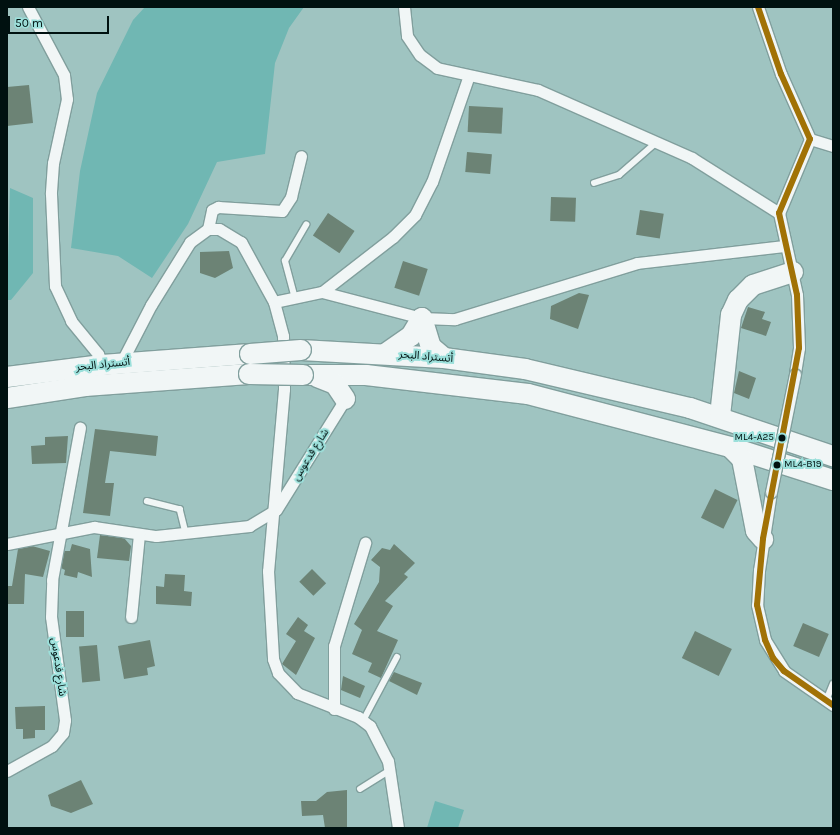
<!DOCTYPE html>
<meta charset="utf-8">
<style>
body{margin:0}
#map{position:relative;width:840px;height:835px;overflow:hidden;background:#9fc4c1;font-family:Karla,"Noto Sans Arabic",sans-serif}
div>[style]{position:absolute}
.green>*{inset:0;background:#70b7b3}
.building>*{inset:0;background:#6c8375;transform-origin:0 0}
.roads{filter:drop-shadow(1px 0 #819f9d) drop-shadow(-1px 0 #819f9d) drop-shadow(0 1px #819f9d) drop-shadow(0 -1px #819f9d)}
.lane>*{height:5.5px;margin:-2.75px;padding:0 2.75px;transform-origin:2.75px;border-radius:2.75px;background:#f1f6f6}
.street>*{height:11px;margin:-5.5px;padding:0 5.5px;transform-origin:5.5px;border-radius:5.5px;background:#f1f6f6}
.highway>*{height:20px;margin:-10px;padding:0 10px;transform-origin:10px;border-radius:10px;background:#f1f6f6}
.bridges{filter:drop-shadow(1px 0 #819f9d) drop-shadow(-1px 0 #819f9d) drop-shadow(0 1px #819f9d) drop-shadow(0 -1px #819f9d)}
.street-bridge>*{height:11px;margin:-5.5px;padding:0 5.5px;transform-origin:5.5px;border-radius:5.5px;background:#f1f6f6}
.highway-bridge>*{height:20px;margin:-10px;padding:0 10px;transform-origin:10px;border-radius:10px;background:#f1f6f6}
.bus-1>*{height:6px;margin:-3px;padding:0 3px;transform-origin:3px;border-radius:3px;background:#a17206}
.dots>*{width:11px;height:11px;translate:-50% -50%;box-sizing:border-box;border:2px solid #9ce0db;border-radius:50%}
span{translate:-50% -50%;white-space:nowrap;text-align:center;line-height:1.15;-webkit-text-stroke:4px #9ce0db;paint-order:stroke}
.bus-label{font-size:10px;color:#001110}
.right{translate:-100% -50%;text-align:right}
.left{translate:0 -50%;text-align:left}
.street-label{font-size:11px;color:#001110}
.frame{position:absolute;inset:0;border:8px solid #001110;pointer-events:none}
.scale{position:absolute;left:8px;top:16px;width:101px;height:18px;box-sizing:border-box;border:2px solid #001110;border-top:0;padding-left:5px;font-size:12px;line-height:14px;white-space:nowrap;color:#001110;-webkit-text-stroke:3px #9ce0db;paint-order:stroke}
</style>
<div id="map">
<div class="green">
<div style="clip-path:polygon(145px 7px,304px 7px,289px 28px,275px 63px,265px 154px,217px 162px,188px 224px,152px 278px,118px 256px,71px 248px,80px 171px,97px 93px,133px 20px)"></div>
<div style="clip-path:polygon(10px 188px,33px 198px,33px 273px,11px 300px,7px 300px)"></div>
<div style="clip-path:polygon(435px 801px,464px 810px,458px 828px,427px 828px)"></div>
</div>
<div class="building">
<div style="clip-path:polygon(29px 85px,33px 123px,7px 126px,7px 87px)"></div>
<div style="left:469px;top:106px;width:34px;height:26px;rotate:3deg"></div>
<div style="left:467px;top:152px;width:25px;height:20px;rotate:5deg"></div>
<div style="left:551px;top:197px;width:25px;height:24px;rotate:2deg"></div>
<div style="left:640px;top:210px;width:24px;height:25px;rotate:9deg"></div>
<div style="left:328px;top:213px;width:32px;height:27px;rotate:34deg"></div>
<div style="clip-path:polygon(229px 251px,233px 268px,215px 278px,200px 273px,200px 252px)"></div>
<div style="left:403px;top:261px;width:26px;height:28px;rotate:18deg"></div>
<div style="clip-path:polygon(579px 293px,589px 295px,578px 329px,550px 319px,551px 306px)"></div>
<div style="clip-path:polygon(748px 307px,765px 312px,762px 319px,771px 322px,766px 336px,741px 328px)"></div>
<div style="clip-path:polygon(739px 371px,756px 378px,749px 399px,734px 393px)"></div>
<div style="clip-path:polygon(95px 429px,158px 436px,156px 456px,110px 451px,105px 483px,114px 483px,110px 516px,83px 513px)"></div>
<div style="clip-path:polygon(68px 436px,66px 463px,32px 464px,31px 446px,45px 445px,45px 437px)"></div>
<div style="left:715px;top:489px;width:25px;height:32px;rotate:26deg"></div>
<div style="clip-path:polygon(100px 535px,124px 538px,131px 546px,129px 561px,97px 558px)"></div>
<div style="clip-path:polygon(72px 544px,90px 549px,92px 577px,78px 572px,77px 578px,64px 575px,65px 570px,61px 568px,64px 551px,70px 551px)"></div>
<div style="clip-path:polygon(394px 544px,415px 563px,404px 574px,408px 577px,385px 601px,393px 606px,377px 631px,398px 640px,381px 678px,368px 672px,372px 663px,352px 654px,362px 630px,354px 624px,379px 582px,380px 567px,371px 560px,382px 548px,390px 550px)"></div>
<div style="clip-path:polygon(32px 546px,50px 551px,43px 577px,25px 574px,24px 604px,7px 604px,7px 586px,12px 586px,18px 549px)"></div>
<div style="left:312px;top:569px;width:20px;height:18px;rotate:45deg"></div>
<div style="clip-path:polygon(165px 574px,185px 575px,184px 591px,192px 592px,191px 606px,156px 604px,156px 586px,164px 587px)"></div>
<div style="left:66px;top:611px;width:18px;height:26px"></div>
<div style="clip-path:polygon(298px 617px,308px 625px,304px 631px,315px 638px,296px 675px,282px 664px,296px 641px,286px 634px)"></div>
<div style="left:803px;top:623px;width:28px;height:25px;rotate:23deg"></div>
<div style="left:695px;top:631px;width:41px;height:30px;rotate:26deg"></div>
<div style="clip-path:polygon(150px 640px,155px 666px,147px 668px,148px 675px,124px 679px,118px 646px)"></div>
<div style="left:97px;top:645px;width:36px;height:18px;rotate:85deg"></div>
<div style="clip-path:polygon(394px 672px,422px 683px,417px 695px,389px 681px)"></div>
<div style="clip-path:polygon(343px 676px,365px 686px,360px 698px,341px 690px)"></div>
<div style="clip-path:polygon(45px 706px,45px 730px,35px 730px,35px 738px,23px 739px,23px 729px,16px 729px,15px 707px)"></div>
<div style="clip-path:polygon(81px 780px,93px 804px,71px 813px,51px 806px,48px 795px)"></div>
<div style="clip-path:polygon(347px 790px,347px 828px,325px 828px,323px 815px,302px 816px,301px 801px,316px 801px,327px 792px)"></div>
</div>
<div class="roads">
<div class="lane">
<div style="left:594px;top:183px;width:26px;rotate:-18deg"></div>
<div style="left:619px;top:175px;width:50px;rotate:-41deg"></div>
<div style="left:294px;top:295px;width:35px;rotate:-105deg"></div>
<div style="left:285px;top:261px;width:42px;rotate:-59.7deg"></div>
<div style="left:147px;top:501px;width:34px;rotate:14deg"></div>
<div style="left:180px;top:509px;width:25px;rotate:76deg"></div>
<div style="left:826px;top:701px;width:18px;rotate:-68deg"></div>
<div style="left:363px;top:721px;width:72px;rotate:-62deg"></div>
<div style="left:360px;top:789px;width:36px;rotate:-32deg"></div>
</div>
<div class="street">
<div style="left:28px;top:7px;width:77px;rotate:62.1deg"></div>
<div style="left:64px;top:75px;width:24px;rotate:83deg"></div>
<div style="left:67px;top:99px;width:66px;rotate:102.3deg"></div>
<div style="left:53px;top:163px;width:31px;rotate:94deg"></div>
<div style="left:51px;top:194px;width:92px;rotate:87.5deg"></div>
<div style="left:55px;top:286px;width:38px;rotate:65deg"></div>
<div style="left:71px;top:321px;width:43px;rotate:50.7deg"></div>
<div style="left:98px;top:354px;width:12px;rotate:70deg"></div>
<div style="left:404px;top:7px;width:29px;rotate:84deg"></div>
<div style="left:407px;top:36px;width:23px;rotate:56deg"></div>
<div style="left:420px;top:55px;width:21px;rotate:37deg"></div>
<div style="left:437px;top:68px;width:103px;rotate:12.3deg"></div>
<div style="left:538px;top:90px;width:168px;rotate:23.8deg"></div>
<div style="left:692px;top:158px;width:103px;rotate:32.3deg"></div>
<div style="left:758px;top:7px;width:71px;rotate:71.1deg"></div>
<div style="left:781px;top:74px;width:71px;rotate:66deg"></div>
<div style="left:810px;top:139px;width:80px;rotate:112.7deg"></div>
<div style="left:779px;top:213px;width:84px;rotate:77.6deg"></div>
<div style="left:797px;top:295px;width:53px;rotate:87.8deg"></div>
<div style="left:799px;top:348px;width:26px;rotate:99deg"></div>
<div style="left:810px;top:139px;width:24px;rotate:17deg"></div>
<div style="left:208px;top:229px;width:19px;rotate:-78deg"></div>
<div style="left:212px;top:210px;width:7px;rotate:-27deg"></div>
<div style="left:218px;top:207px;width:64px;rotate:3.6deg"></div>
<div style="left:282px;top:211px;width:17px;rotate:-57deg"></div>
<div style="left:291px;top:197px;width:42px;rotate:-76.3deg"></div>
<div style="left:322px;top:292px;width:90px;rotate:-37.8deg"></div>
<div style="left:393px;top:237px;width:31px;rotate:-45deg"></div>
<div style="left:415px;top:215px;width:37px;rotate:-63deg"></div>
<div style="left:432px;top:182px;width:110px;rotate:-70.9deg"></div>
<div style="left:274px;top:302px;width:49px;rotate:-11.8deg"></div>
<div style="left:322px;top:292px;width:103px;rotate:14.6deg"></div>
<div style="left:422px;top:318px;width:33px;rotate:2deg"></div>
<div style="left:455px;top:319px;width:190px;rotate:-17.1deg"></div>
<div style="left:637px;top:263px;width:149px;rotate:-6.6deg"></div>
<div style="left:121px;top:363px;width:65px;rotate:-62.7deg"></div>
<div style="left:151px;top:305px;width:74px;rotate:-58.2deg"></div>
<div style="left:190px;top:242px;width:22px;rotate:-36deg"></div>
<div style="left:208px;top:229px;width:11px"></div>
<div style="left:219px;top:229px;width:26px;rotate:31deg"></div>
<div style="left:241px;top:242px;width:68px;rotate:61.2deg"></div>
<div style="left:274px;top:302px;width:35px;rotate:75deg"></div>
<div style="left:283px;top:336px;width:53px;rotate:88.9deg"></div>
<div style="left:284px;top:389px;width:183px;rotate:95deg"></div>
<div style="left:268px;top:571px;width:88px;rotate:86.7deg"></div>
<div style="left:273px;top:659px;width:15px;rotate:70deg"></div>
<div style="left:278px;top:673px;width:28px;rotate:46deg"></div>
<div style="left:297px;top:693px;width:66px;rotate:21.5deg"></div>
<div style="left:358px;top:717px;width:15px;rotate:37deg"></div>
<div style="left:370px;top:726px;width:39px;rotate:63deg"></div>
<div style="left:388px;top:761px;width:68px;rotate:81.5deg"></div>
<div style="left:771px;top:492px;width:79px;rotate:98.7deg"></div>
<div style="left:759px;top:570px;width:35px;rotate:93deg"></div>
<div style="left:757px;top:605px;width:36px;rotate:77deg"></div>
<div style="left:765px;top:640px;width:36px;rotate:58deg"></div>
<div style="left:784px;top:671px;width:60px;rotate:34.8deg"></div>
<div style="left:7px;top:544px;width:89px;rotate:-11.1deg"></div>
<div style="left:94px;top:527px;width:63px;rotate:8.3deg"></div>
<div style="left:156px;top:536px;width:94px;rotate:-6.1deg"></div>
<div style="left:249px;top:526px;width:31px;rotate:-31deg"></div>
<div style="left:276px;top:510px;width:131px;rotate:-58.1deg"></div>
<div style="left:131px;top:617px;width:83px;rotate:-84.5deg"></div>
<div style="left:334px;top:709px;width:63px;rotate:-90deg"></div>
<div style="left:334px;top:646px;width:108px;rotate:-73.2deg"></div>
<div style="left:7px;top:771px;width:51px;rotate:-29.1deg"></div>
<div style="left:52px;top:746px;width:17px;rotate:-50deg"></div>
<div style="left:63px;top:733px;width:13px;rotate:-81deg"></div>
<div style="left:65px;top:720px;width:104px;rotate:-97.7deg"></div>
<div style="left:51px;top:617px;width:37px;rotate:-88deg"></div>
<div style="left:52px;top:580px;width:155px;rotate:-79.6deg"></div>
</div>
<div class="highway">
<div style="left:422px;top:318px;width:30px;rotate:73deg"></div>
<div style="left:431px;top:347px;width:17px;rotate:40deg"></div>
<div style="left:301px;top:350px;width:143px;rotate:3.2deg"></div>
<div style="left:444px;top:358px;width:82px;rotate:7.7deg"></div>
<div style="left:525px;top:369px;width:170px;rotate:13.3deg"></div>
<div style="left:690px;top:408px;width:151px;rotate:18.6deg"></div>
<div style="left:385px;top:354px;width:32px;rotate:-35deg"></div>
<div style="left:411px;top:336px;width:21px;rotate:-59deg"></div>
<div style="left:303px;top:375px;width:63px"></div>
<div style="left:366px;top:375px;width:163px;rotate:6.7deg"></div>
<div style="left:528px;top:394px;width:209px;rotate:14.7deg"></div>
<div style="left:730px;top:447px;width:108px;rotate:17.8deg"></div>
<div style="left:7px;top:377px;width:96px;rotate:-7.2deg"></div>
<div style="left:102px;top:365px;width:148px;rotate:-4.3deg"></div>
<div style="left:317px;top:377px;width:19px;rotate:21deg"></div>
<div style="left:335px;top:384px;width:18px;rotate:56deg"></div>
<div style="left:7px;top:398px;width:79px;rotate:-8.7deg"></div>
<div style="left:85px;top:386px;width:164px;rotate:-4.2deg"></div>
<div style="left:720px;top:416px;width:102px;rotate:-83.8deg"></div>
<div style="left:731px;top:315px;width:17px;rotate:-65deg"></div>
<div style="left:738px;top:300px;width:21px;rotate:-45deg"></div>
<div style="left:753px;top:285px;width:42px;rotate:-18deg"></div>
<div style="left:730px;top:447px;width:17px;rotate:45deg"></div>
<div style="left:742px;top:459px;width:73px;rotate:79deg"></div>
<div style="left:756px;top:531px;width:11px;rotate:49deg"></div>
</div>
</div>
<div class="bridges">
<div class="street-bridge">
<div style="left:771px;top:492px;width:120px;rotate:-78.5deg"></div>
</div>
<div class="highway-bridge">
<div style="left:250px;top:354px;width:51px;rotate:-4.5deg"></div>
<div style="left:249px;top:374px;width:54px;rotate:1.1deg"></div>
</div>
</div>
<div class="bus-1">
<div style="left:758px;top:7px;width:71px;rotate:71.1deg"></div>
<div style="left:781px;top:74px;width:71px;rotate:66deg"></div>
<div style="left:810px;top:139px;width:80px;rotate:112.7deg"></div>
<div style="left:779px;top:213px;width:84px;rotate:77.6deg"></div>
<div style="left:797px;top:295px;width:53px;rotate:87.8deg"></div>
<div style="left:799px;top:348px;width:194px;rotate:100.7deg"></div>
<div style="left:763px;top:539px;width:66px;rotate:95.2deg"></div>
<div style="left:757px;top:605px;width:36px;rotate:77deg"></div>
<div style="left:765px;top:640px;width:20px;rotate:66deg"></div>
<div style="left:773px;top:658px;width:17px;rotate:50deg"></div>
<div style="left:784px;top:671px;width:60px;rotate:34.8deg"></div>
</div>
<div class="dots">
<div style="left:782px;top:438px;background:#001110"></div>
<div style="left:777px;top:465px;background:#001110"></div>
</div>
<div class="bus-label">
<span class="right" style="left:774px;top:438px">ML4-A25</span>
<span class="left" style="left:784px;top:465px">ML4-B19</span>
</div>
<div class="street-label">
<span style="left:426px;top:357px;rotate:5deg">أتستراد البحر</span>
<span style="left:103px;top:365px;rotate:-6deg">أتستراد البحر</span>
<span style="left:311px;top:455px;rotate:-58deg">شارع فدعوس</span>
<span style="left:58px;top:667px;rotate:82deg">شارع فدعوس</span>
</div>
<div class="frame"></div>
<div class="scale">50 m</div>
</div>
